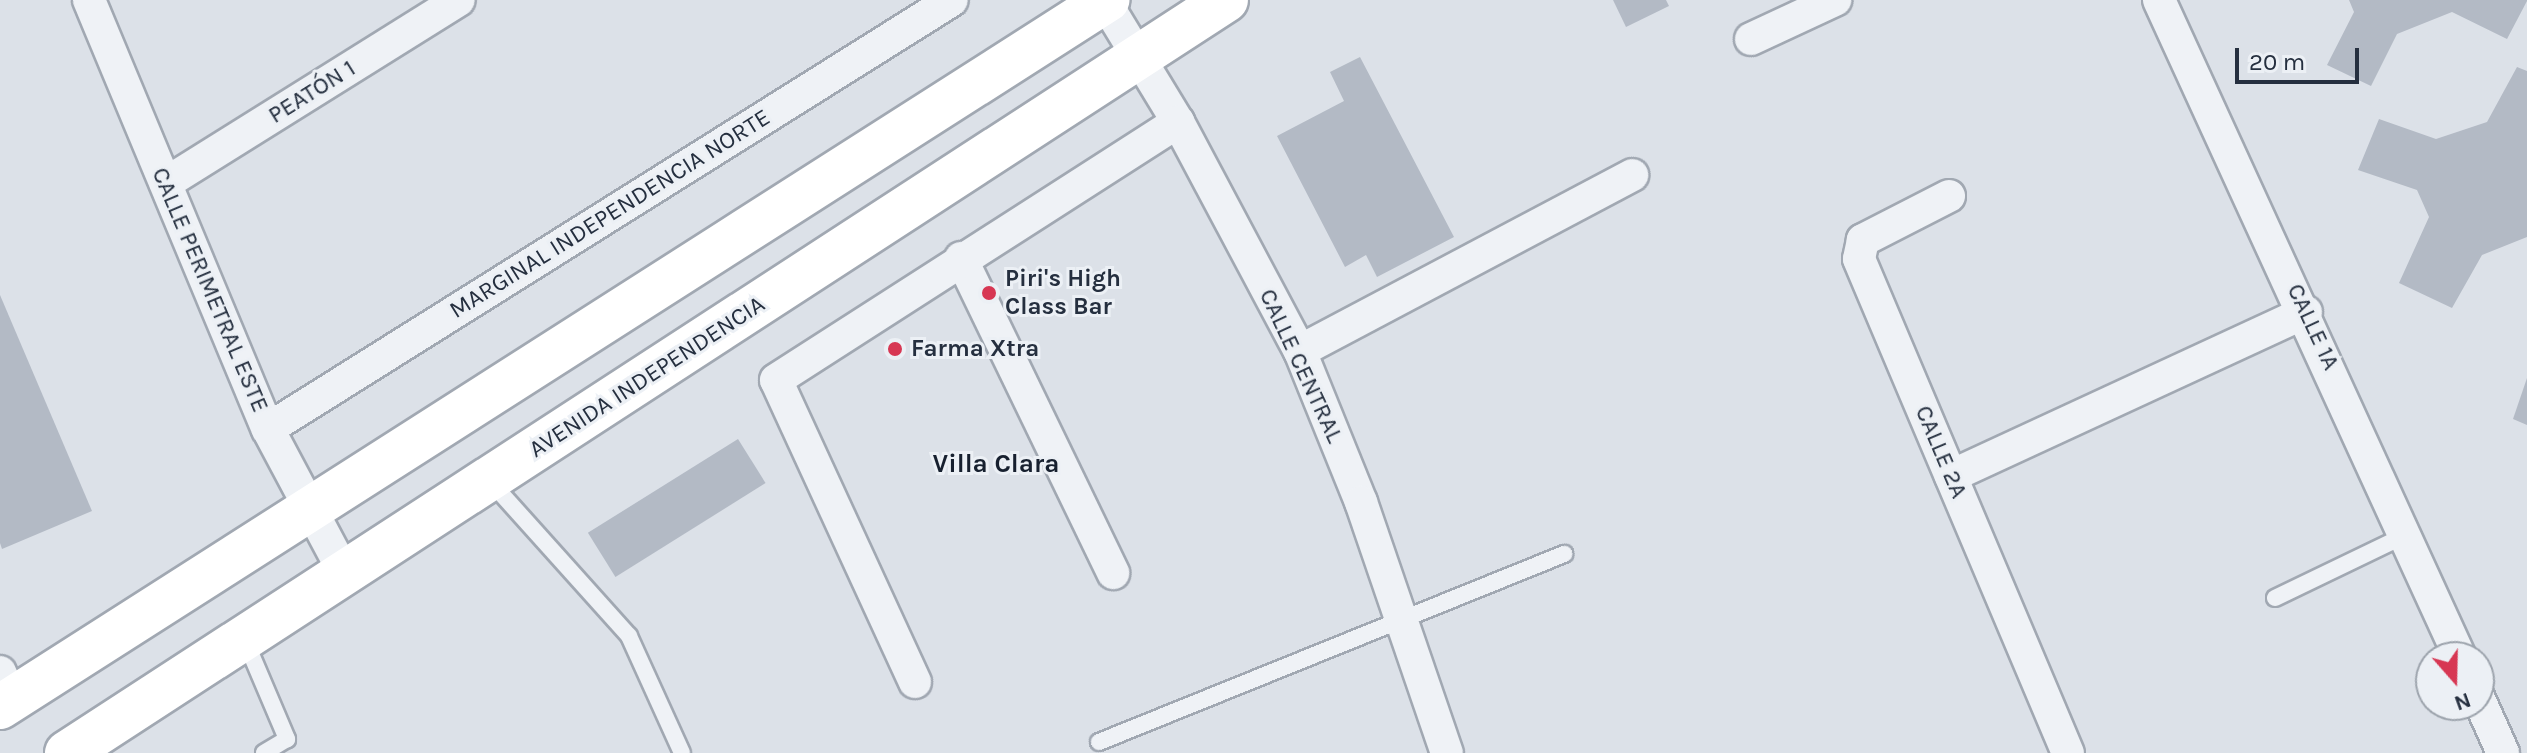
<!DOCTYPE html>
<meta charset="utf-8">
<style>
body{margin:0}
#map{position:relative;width:2527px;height:753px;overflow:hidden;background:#dce1e8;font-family:Karla,sans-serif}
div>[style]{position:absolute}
.building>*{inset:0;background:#b3bac5;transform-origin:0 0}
.roads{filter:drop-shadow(2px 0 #a1a8b2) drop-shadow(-2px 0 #a1a8b2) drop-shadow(0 2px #a1a8b2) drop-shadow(0 -2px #a1a8b2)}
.service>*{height:16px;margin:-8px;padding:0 8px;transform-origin:8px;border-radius:8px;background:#eff2f6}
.minor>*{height:32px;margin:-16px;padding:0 16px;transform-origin:16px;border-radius:16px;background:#eff2f6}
.secondary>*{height:44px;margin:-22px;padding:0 22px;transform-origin:22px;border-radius:22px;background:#fff}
.dots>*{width:22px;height:22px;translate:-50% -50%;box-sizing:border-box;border:4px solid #ecf0f5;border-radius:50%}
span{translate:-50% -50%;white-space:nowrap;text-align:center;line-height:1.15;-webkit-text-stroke:6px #ecf0f5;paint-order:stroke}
.street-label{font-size:24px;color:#252f3f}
.poi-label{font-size:24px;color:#252f3f;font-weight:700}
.left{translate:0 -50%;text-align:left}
.neighbourhood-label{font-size:26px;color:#17202f;font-weight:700}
.north{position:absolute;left:2415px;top:641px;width:80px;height:80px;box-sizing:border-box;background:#ecf0f5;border:2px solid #9ca3ac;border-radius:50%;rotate:160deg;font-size:22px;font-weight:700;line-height:32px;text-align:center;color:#252f3f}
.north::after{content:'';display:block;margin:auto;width:28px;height:36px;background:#d73753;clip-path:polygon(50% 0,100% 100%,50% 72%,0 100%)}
.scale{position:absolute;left:2235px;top:48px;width:124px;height:36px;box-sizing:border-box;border:4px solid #252f3f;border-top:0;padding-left:10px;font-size:24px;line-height:28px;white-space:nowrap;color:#252f3f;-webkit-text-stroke:6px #ecf0f5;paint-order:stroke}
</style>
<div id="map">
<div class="building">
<div style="clip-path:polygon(1613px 0,1666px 0,1669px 6px,1626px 27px)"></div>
<div style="clip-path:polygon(2349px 0,2527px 0,2527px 1px,2507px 39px,2452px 12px,2397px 34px,2371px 86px,2327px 65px,2354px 12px)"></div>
<div style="clip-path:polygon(1360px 57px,1454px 237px,1377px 277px,1366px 255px,1345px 267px,1277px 136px,1344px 101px,1330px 72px)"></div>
<div style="clip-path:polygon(2517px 67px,2527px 71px,2527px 237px,2482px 255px,2452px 308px,2399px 283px,2429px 217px,2417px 190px,2358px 170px,2379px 119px,2436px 139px,2487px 122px)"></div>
<div style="clip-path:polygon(0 295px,92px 511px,2px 549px,0 543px)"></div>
<div style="clip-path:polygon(2527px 378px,2527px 425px,2513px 419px)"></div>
<div style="left:738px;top:439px;width:52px;height:177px;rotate:58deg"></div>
</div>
<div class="roads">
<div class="service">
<div style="left:490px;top:481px;width:208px;rotate:48.1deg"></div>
<div style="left:629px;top:636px;width:128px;rotate:65.6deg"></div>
<div style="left:2275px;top:598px;width:145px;rotate:-25.7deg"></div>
<div style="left:245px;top:640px;width:108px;rotate:67deg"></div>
<div style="left:287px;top:739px;width:27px;rotate:149deg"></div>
<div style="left:1099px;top:742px;width:502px;rotate:-22.01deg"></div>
</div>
<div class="minor">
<div style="left:89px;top:0;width:465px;rotate:67.4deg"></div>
<div style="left:268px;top:429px;width:164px;rotate:62deg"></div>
<div style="left:2159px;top:0;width:723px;rotate:65.39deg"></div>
<div style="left:1105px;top:2px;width:140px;rotate:58.7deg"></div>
<div style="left:1178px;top:122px;width:259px;rotate:62deg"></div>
<div style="left:1300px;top:351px;width:163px;rotate:68deg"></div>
<div style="left:1361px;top:502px;width:265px;rotate:71.1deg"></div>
<div style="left:1751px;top:39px;width:93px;rotate:-24.9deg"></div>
<div style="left:166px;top:183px;width:345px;rotate:-32deg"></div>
<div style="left:1949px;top:196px;width:97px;rotate:152.9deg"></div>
<div style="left:1863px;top:240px;width:19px;rotate:102deg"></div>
<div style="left:1859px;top:259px;width:536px;rotate:67.07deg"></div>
<div style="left:961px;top:258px;width:350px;rotate:64.2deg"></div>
<div style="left:1300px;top:351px;width:376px;rotate:-27.9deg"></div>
<div style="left:268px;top:429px;width:807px;rotate:-32.1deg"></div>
<div style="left:1951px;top:476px;width:391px;rotate:-24.8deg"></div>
<div style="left:0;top:672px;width:30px;rotate:66deg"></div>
<div style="left:915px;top:682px;width:332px;rotate:-114.7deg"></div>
<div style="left:776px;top:380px;width:478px;rotate:-32.7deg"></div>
<div style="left:2479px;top:699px;width:59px;rotate:66deg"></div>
</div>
<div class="secondary">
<div style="left:0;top:707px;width:1314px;rotate:-32.56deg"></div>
<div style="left:67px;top:753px;width:1382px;rotate:-33.01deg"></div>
</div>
</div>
<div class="dots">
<div style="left:989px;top:293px;background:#d73753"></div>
<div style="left:895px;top:349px;background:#d73753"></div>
</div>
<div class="street-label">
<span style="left:312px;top:92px;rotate:-32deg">PEATÓN 1</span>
<span style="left:610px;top:214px;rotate:-32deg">MARGINAL INDEPENDENCIA NORTE</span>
<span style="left:210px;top:290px;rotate:67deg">CALLE PERIMETRAL ESTE</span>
<span style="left:2313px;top:327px;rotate:65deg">CALLE 1A</span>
<span style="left:1301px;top:366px;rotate:65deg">CALLE CENTRAL</span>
<span style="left:647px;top:377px;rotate:-33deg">AVENIDA INDEPENDENCIA</span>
<span style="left:1941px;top:452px;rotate:67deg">CALLE 2A</span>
</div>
<div class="poi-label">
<span class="left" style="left:1005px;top:293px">Piri's High<br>Class Bar</span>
<span class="left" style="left:911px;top:349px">Farma Xtra</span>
</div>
<div class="neighbourhood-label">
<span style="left:996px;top:464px">Villa Clara</span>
</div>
<div class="north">N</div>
<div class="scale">20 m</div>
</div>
